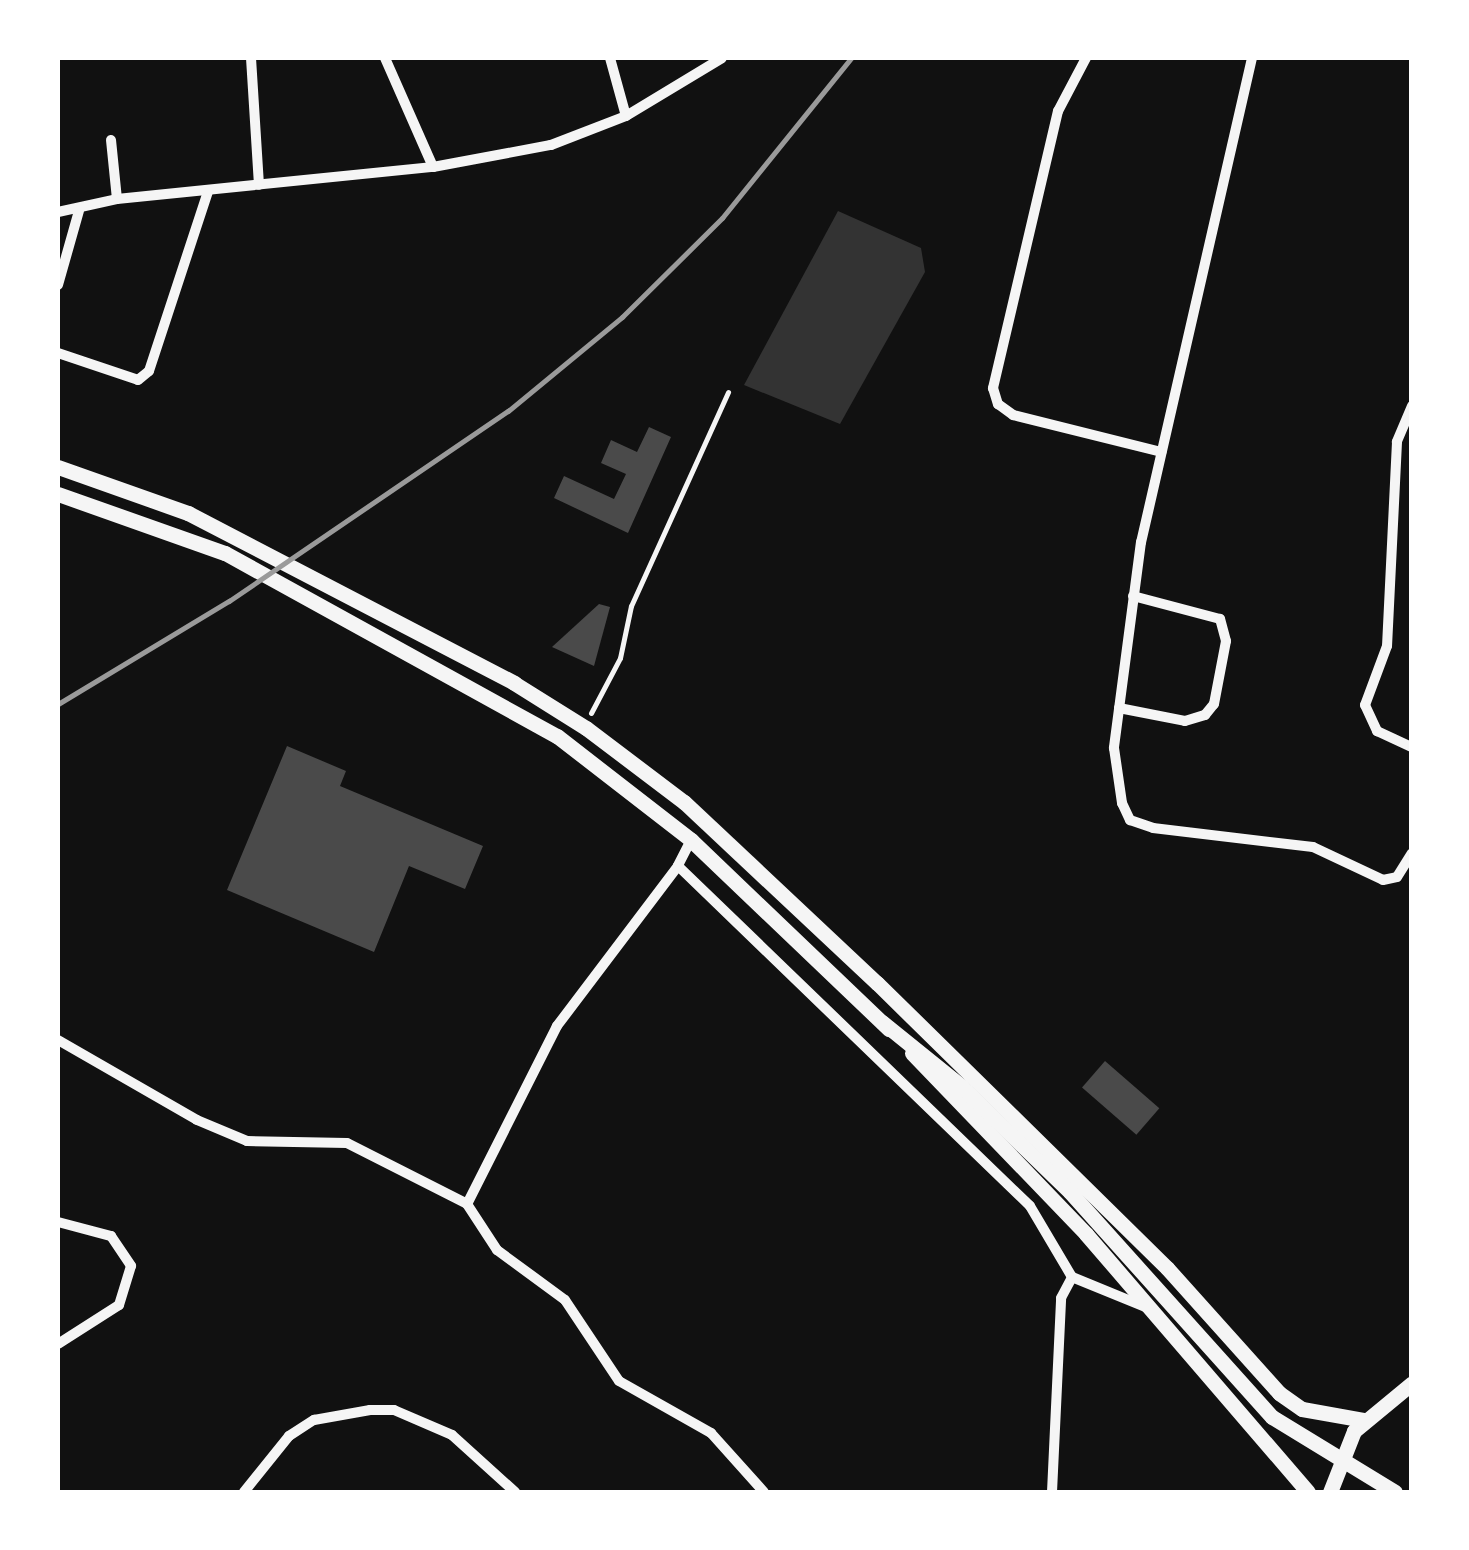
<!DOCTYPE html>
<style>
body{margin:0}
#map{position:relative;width:1469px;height:1550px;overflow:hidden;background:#111;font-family:"Noto Sans",sans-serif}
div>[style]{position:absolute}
.water>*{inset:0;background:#333}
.building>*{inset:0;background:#4a4a4a;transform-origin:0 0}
.service>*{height:5px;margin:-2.5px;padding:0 2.5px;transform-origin:2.5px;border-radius:2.5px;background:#f5f5f5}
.minor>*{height:10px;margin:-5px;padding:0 5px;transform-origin:5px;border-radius:5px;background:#f5f5f5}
.primary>*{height:15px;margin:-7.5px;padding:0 7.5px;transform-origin:7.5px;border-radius:7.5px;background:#f5f5f5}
.trunk>*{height:15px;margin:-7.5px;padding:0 7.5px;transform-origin:7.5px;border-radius:7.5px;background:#f5f5f5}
.rail>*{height:5px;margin:-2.5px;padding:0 2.5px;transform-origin:2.5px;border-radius:2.5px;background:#9a9a9a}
span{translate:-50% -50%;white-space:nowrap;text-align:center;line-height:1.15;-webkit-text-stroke:10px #fff;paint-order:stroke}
.frame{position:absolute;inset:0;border:60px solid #fff;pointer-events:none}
</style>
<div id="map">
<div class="water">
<div style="clip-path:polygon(838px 211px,921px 248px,925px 272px,840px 424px,744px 385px)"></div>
</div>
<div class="building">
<div style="clip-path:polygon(649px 427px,671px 437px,628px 533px,554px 498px,564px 476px,614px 499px,626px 474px,601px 463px,611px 440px,637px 452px)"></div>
<div style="clip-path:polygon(599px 604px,610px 607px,594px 666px,552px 647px)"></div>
<div style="clip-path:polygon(287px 746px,346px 771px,340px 786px,483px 846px,465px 889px,409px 866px,374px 952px,227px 890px)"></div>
<div style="left:1105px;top:1061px;width:72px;height:35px;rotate:41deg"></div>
</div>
<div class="service">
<div style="left:591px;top:713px;width:62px;rotate:-62.2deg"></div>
<div style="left:620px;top:658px;width:53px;rotate:-78.1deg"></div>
<div style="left:631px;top:606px;width:235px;rotate:-65.6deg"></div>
</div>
<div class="minor">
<div style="left:251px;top:58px;width:127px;rotate:86.4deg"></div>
<div style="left:385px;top:58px;width:119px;rotate:66.2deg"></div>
<div style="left:610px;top:58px;width:60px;rotate:74.6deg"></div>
<div style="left:1086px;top:58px;width:60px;rotate:117.8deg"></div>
<div style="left:1058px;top:111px;width:285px;rotate:103.2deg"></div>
<div style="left:993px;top:388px;width:17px;rotate:73deg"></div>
<div style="left:998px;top:404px;width:19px;rotate:36deg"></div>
<div style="left:1013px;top:415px;width:153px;rotate:14deg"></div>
<div style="left:1252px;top:58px;width:497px;rotate:102.9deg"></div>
<div style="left:1141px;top:542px;width:208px;rotate:97.5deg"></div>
<div style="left:1114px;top:748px;width:56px;rotate:81.7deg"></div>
<div style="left:1122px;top:803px;width:19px;rotate:65deg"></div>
<div style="left:1130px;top:820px;width:24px;rotate:19deg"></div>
<div style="left:1153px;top:828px;width:161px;rotate:6.8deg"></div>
<div style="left:1313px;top:847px;width:77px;rotate:25.2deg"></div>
<div style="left:1383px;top:880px;width:14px;rotate:-12deg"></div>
<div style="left:1397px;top:877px;width:28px;rotate:-58deg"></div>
<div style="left:111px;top:140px;width:59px;rotate:84.2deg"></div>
<div style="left:58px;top:212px;width:60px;rotate:-12.4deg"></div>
<div style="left:117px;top:199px;width:318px;rotate:-5.8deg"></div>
<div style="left:433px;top:167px;width:120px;rotate:-10.6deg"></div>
<div style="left:551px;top:145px;width:80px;rotate:-21.1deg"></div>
<div style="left:626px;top:116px;width:112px;rotate:-31.1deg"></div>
<div style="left:58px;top:285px;width:77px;rotate:-74.2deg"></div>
<div style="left:58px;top:353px;width:84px;rotate:18.6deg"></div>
<div style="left:138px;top:380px;width:14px;rotate:-39deg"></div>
<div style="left:149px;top:371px;width:188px;rotate:-71.8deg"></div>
<div style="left:1412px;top:406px;width:39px;rotate:113deg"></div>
<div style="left:1397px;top:442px;width:204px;rotate:92.8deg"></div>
<div style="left:1387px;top:646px;width:63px;rotate:110.4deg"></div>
<div style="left:1365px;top:705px;width:29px;rotate:65deg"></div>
<div style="left:1377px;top:731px;width:38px;rotate:25deg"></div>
<div style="left:1119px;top:708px;width:67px;rotate:11.1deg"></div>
<div style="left:1185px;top:721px;width:21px;rotate:-17deg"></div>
<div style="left:1205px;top:715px;width:14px;rotate:-51deg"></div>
<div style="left:1214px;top:704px;width:64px;rotate:-79.2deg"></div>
<div style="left:1226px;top:641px;width:23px;rotate:-105deg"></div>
<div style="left:1220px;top:619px;width:90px;rotate:-165.2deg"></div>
<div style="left:691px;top:840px;width:29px;rotate:117deg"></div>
<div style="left:678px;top:866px;width:489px;rotate:44deg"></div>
<div style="left:1030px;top:1206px;width:82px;rotate:59.4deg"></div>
<div style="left:1072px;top:1277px;width:79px;rotate:22.3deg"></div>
<div style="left:678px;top:866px;width:201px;rotate:127.1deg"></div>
<div style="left:557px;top:1026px;width:199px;rotate:116.8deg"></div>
<div style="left:467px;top:1204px;width:55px;rotate:56.9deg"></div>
<div style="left:497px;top:1250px;width:84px;rotate:36.3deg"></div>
<div style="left:565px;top:1300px;width:97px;rotate:56.3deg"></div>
<div style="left:619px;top:1381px;width:106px;rotate:29.5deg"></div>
<div style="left:711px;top:1433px;width:79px;rotate:48.1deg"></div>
<div style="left:58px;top:1040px;width:160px;rotate:29.9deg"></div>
<div style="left:197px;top:1120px;width:54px;rotate:22.8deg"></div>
<div style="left:247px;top:1141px;width:100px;rotate:1.1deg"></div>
<div style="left:347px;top:1143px;width:135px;rotate:26.9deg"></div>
<div style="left:58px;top:1222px;width:55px;rotate:14.8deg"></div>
<div style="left:111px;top:1236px;width:36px;rotate:56deg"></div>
<div style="left:131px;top:1266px;width:41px;rotate:107.1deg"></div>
<div style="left:119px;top:1305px;width:72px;rotate:147.4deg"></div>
<div style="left:244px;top:1492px;width:72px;rotate:-51.2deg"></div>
<div style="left:289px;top:1436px;width:30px;rotate:-33deg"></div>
<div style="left:314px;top:1420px;width:57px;rotate:-10.1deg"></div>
<div style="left:370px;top:1410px;width:24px"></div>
<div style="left:394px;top:1410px;width:63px;rotate:23.3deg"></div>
<div style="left:452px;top:1435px;width:85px;rotate:42.1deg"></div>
<div style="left:1052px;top:1492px;width:194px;rotate:-87.3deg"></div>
<div style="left:1061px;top:1298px;width:24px;rotate:-62deg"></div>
</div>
<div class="primary">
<div style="left:58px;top:467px;width:138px;rotate:19.5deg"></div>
<div style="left:188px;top:513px;width:368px;rotate:27.5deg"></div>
<div style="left:514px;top:683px;width:85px;rotate:32deg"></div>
<div style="left:586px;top:728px;width:123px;rotate:37.1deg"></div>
<div style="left:684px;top:802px;width:265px;rotate:43.2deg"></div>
<div style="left:877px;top:983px;width:407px;rotate:44.5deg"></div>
<div style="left:1167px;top:1268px;width:168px;rotate:48.1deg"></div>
<div style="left:1279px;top:1393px;width:28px;rotate:35deg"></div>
<div style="left:1302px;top:1409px;width:62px;rotate:10.2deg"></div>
<div style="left:58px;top:494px;width:177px;rotate:19.5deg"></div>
<div style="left:225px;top:553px;width:379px;rotate:28.9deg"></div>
<div style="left:557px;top:736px;width:170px;rotate:37.8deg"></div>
<div style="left:691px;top:840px;width:274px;rotate:43.7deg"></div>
<div style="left:912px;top:1053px;width:251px;rotate:46.1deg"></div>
<div style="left:1086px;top:1234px;width:340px;rotate:49.3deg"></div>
<div style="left:1330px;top:1492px;width:66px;rotate:-68.5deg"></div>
<div style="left:1354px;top:1431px;width:75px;rotate:-39.6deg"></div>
</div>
<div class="trunk">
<div style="left:882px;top:1022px;width:102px;rotate:39deg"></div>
<div style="left:961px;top:1086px;width:152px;rotate:44.2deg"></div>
<div style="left:1070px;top:1192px;width:302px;rotate:48.1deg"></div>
<div style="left:1272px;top:1417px;width:144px;rotate:31.4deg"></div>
</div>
<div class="rail">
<div style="left:58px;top:704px;width:200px;rotate:-31.1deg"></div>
<div style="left:229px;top:601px;width:338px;rotate:-34.3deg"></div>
<div style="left:508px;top:411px;width:148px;rotate:-39.5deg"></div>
<div style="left:622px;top:317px;width:141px;rotate:-44.7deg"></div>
<div style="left:722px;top:218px;width:206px;rotate:-51.1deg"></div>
</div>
<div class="frame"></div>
</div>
